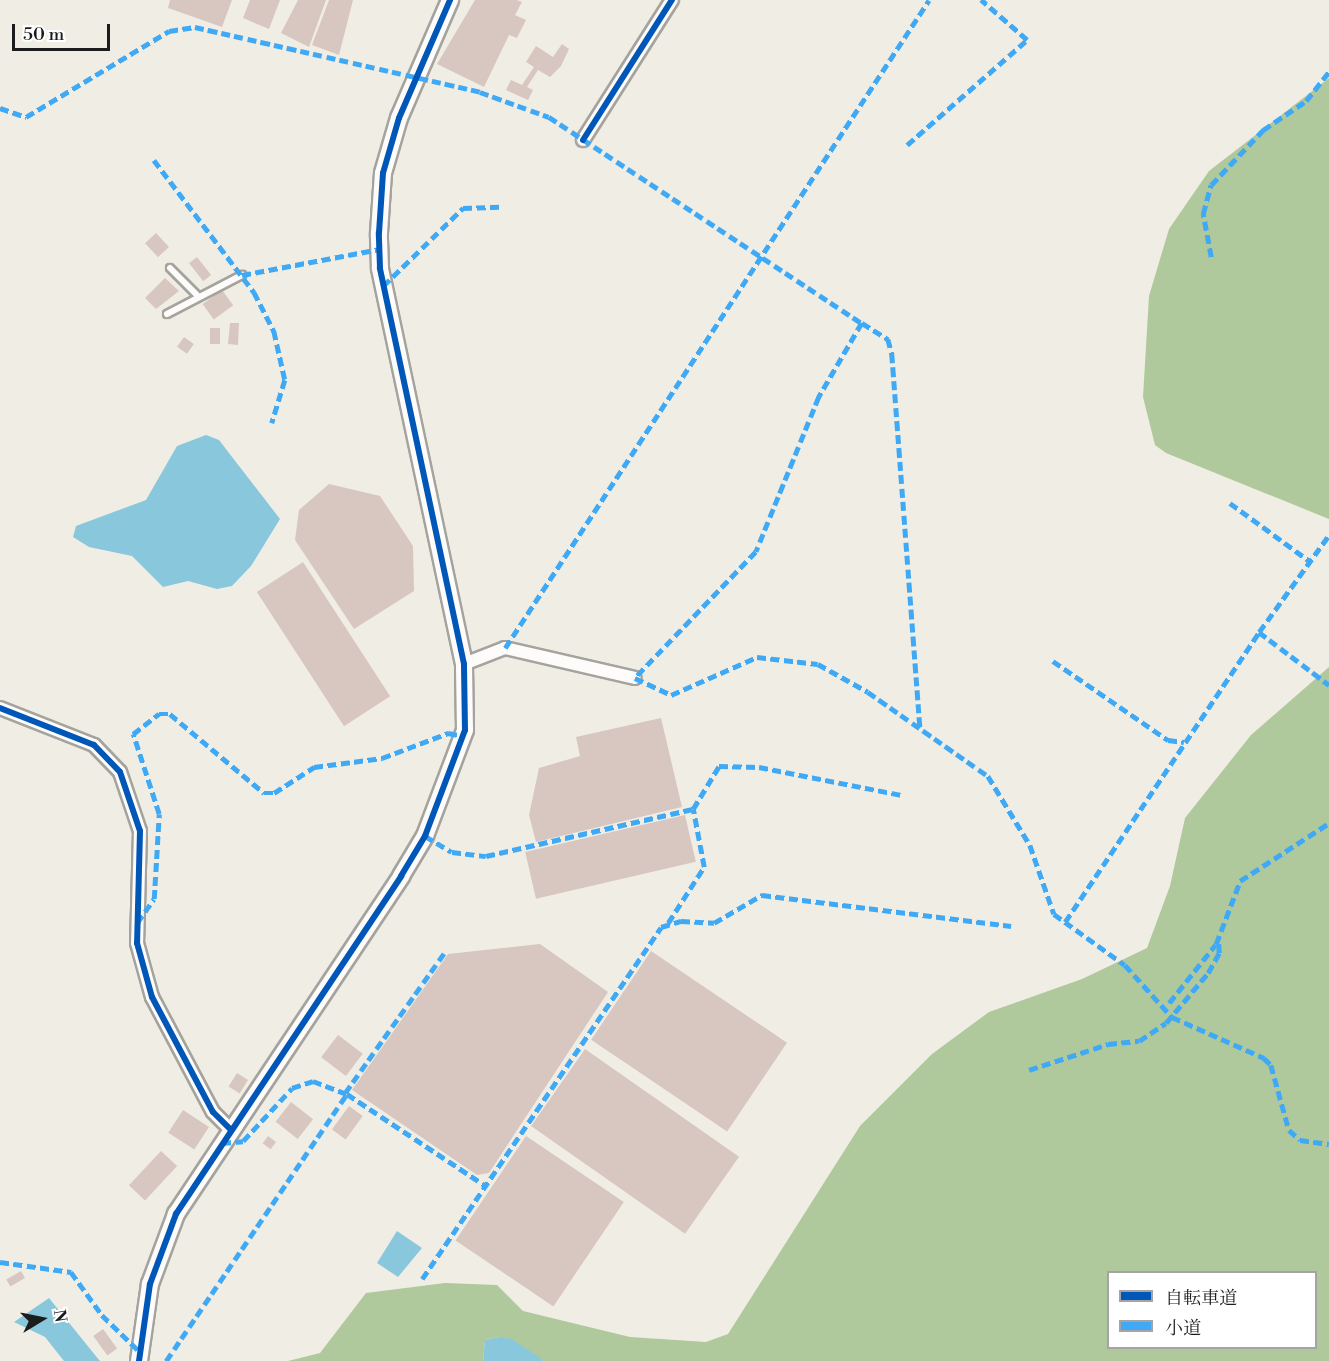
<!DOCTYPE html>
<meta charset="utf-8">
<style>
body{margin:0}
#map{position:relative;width:1329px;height:1361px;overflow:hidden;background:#f0eee4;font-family:"Libre Bodoni","Noto Serif JP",serif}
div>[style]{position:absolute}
.forest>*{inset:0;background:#afc89c}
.water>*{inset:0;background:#88c7dc}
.building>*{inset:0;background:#d8c6c1;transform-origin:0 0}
.roads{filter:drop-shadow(2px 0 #a4a39d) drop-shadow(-2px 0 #a4a39d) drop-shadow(0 2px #a4a39d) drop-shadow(0 -2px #a4a39d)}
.service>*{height:6px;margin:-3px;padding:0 3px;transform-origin:3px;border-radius:3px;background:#fdfcfb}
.minor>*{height:12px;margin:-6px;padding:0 6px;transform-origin:6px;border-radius:6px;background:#fdfcfb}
.tertiary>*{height:16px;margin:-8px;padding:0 8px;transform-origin:8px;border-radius:8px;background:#fdfcfb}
.quiet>*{height:4.5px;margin-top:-2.25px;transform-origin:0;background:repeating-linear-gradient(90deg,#3fa9f5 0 9px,transparent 0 13.5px)}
.cycleway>*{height:6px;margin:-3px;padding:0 3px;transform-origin:3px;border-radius:3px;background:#0057b8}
span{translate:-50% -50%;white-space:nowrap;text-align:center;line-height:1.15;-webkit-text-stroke:6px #fff;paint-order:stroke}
.legend{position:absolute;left:1107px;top:1271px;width:210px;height:78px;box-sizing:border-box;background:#fff;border:2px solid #a4a4a4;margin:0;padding:8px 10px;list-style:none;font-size:18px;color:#1c1c1c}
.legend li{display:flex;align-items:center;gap:12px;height:30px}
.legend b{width:30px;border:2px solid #a4a4a4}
.north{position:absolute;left:12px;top:1289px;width:60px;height:60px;-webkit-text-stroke:4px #fff;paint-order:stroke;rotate:80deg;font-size:16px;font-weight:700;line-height:24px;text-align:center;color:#1c1c1c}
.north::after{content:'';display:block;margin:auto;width:21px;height:27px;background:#1c1c1c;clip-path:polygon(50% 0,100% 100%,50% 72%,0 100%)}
.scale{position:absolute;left:12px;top:24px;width:98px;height:27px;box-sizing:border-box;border:3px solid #1c1c1c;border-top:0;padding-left:8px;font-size:18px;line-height:21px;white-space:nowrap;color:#1c1c1c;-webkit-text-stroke:4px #fff;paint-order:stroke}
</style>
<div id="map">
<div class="forest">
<div style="clip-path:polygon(1329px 78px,1329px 519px,1166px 453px,1155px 445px,1143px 397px,1149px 296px,1169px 229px,1209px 171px)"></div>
<div style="clip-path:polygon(evenodd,1329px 667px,1329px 1361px,544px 1361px,499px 1337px,485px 1340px,483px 1361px,288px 1361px,320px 1353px,366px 1293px,445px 1283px,497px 1285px,523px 1311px,630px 1337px,706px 1342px,728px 1334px,860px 1126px,932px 1054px,989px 1012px,1082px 979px,1147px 948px,1170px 886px,1185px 818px,1251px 735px,1329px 667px,1108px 1272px,1316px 1272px,1316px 1348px,1108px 1348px,1108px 1272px)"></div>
</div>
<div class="water">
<div style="clip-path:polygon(206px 435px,219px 440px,280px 519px,251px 566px,232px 586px,217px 589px,188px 581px,163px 587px,132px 556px,89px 547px,73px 537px,76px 526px,146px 500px,177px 446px)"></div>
<div style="clip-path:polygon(397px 1231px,422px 1248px,398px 1277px,377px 1263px)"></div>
<div style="clip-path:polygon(49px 1298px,95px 1355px,100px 1361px,64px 1361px,45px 1337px,14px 1322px)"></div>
<div style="clip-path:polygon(499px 1337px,512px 1339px,544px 1361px,483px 1361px,485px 1340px)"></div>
</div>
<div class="building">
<div style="clip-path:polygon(170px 0,232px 0,222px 27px,168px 8px)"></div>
<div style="clip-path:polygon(250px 0,280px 0,269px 29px,243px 18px)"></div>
<div style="clip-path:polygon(298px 0,326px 0,309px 47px,281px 33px)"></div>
<div style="clip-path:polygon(329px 0,353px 0,339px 55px,312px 45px)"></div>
<div style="clip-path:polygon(475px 0,517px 0,522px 2px,515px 15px,526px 20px,517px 38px,509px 35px,484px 87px,437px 64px)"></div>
<div style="clip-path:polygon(562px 44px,569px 49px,561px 66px,550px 77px,538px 70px,527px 87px,533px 90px,528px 100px,506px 90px,511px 80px,522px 85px,534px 67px,526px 62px,536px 46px,553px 57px)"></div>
<div style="left:156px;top:233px;width:19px;height:15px;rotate:47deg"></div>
<div style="left:197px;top:257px;width:23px;height:10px;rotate:52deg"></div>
<div style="clip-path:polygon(165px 278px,179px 291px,156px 309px,145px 298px)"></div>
<div style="left:222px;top:290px;width:19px;height:24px;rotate:54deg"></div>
<div style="clip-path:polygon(230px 323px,239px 323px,238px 345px,228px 344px)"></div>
<div style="left:210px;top:328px;width:10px;height:16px"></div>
<div style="left:184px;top:337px;width:12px;height:12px;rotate:35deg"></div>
<div style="clip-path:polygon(329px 484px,380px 496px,413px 546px,414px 591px,354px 629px,295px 540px,299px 510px)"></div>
<div style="left:303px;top:562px;width:160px;height:55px;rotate:57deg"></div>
<div style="clip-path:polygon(661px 718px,682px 807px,536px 842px,529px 815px,539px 768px,580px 756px,576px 737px)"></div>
<div style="left:685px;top:815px;width:48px;height:164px;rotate:77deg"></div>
<div style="clip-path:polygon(540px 944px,608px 992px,489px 1173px,477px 1175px,352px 1090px,448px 954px)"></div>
<div style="left:651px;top:951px;width:164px;height:107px;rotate:34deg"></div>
<div style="left:338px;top:1035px;width:31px;height:28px;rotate:37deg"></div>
<div style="left:585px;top:1049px;width:188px;height:94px;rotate:35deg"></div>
<div style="left:237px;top:1073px;width:13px;height:16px;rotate:32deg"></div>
<div style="left:291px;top:1102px;width:28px;height:25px;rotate:38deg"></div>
<div style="left:349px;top:1106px;width:17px;height:29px;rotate:36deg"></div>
<div style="left:183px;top:1110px;width:31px;height:27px;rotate:33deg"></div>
<div style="left:268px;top:1136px;width:10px;height:9px;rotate:37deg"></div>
<div style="left:526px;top:1136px;width:118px;height:126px;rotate:34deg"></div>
<div style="left:161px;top:1151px;width:22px;height:47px;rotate:43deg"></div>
<div style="left:21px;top:1271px;width:8px;height:17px;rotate:60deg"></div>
<div style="left:103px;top:1329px;width:24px;height:12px;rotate:54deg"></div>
</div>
<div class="roads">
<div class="service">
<div style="left:170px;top:268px;width:38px;rotate:45deg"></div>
<div style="left:167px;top:314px;width:85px;rotate:-27.5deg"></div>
</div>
<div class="minor">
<div style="left:583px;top:140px;width:166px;rotate:-57.6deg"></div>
<div style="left:464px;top:664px;width:44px;rotate:-21.3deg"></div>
<div style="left:505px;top:648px;width:133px;rotate:13deg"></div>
<div style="left:0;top:708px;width:101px;rotate:21.5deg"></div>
<div style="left:94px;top:745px;width:37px;rotate:46deg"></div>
<div style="left:120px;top:772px;width:62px;rotate:71.3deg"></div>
<div style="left:140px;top:831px;width:112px;rotate:91.5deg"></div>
<div style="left:137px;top:943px;width:56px;rotate:74.5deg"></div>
<div style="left:152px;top:997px;width:130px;rotate:62.1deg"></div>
<div style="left:213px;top:1112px;width:24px;rotate:45deg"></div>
</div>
<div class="tertiary">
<div style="left:139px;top:1361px;width:78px;rotate:-81.9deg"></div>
<div style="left:150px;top:1284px;width:75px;rotate:-69.6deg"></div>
<div style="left:176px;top:1214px;width:406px;rotate:-56.3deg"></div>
<div style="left:401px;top:876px;width:47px;rotate:-59deg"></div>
<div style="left:425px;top:836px;width:113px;rotate:-69.3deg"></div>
<div style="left:465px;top:730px;width:66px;rotate:-90.9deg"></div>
<div style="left:464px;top:664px;width:405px;rotate:-102deg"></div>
<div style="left:380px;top:268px;width:35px;rotate:-92deg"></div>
<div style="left:379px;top:233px;width:60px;rotate:-86.2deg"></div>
<div style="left:383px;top:173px;width:57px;rotate:-73.8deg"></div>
<div style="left:399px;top:118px;width:129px;rotate:-66.6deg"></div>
</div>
</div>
<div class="quiet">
<div style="left:0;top:108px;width:28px;rotate:19deg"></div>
<div style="left:26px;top:117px;width:167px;rotate:-31deg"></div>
<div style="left:169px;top:31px;width:26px;rotate:-9deg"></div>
<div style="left:195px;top:27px;width:292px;rotate:12.8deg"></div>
<div style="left:480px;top:92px;width:73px;rotate:19.9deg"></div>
<div style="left:549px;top:117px;width:375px;rotate:33.4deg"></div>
<div style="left:862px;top:323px;width:86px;rotate:120.2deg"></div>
<div style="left:819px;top:397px;width:167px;rotate:112.1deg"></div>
<div style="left:756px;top:552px;width:175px;rotate:133.8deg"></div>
<div style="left:635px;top:678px;width:40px;rotate:25deg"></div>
<div style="left:671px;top:695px;width:94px;rotate:-23.8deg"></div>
<div style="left:757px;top:657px;width:61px;rotate:6.5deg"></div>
<div style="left:818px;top:664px;width:57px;rotate:29.2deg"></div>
<div style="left:868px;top:692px;width:146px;rotate:35deg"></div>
<div style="left:988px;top:776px;width:81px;rotate:58.7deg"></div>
<div style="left:1030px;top:845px;width:73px;rotate:70.8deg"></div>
<div style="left:1054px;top:914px;width:87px;rotate:35.7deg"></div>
<div style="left:1125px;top:965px;width:70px;rotate:47.9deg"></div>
<div style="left:1172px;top:1017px;width:101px;rotate:24deg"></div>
<div style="left:1264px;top:1058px;width:10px;rotate:45deg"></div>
<div style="left:1271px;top:1065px;width:67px;rotate:74.5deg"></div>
<div style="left:1289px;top:1130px;width:15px;rotate:42deg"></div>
<div style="left:1300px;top:1140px;width:29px;rotate:8deg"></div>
<div style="left:907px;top:145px;width:159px;rotate:-41.2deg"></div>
<div style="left:1027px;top:40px;width:61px;rotate:-139deg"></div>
<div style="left:154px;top:160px;width:166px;rotate:52.9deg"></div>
<div style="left:254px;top:292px;width:44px;rotate:62.9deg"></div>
<div style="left:274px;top:331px;width:50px;rotate:77.3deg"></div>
<div style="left:285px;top:380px;width:45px;rotate:106.8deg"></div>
<div style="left:1211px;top:257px;width:44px;rotate:-100.5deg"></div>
<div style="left:1203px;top:214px;width:30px;rotate:-75deg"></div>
<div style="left:1211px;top:185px;width:76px;rotate:-46.6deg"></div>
<div style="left:1263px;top:130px;width:52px;rotate:-34deg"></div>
<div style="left:1306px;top:101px;width:37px;rotate:-52deg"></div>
<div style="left:242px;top:275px;width:139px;rotate:-10.7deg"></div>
<div style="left:383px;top:286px;width:112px;rotate:-44.3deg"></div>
<div style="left:463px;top:208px;width:37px;rotate:-2deg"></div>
<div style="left:862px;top:323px;width:31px;rotate:32deg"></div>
<div style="left:888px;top:339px;width:16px;rotate:75deg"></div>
<div style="left:892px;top:354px;width:377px;rotate:85.7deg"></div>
<div style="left:1230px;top:503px;width:100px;rotate:36.1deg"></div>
<div style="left:1259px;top:632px;width:120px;rotate:-54.2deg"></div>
<div style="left:505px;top:648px;width:774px;rotate:-56.8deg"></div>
<div style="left:1053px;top:661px;width:140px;rotate:34.5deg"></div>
<div style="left:1168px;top:740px;width:16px;rotate:7deg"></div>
<div style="left:425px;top:836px;width:31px;rotate:31deg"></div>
<div style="left:452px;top:852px;width:34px;rotate:7deg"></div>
<div style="left:486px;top:856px;width:212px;rotate:-12.8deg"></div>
<div style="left:1065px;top:922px;width:349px;rotate:-56.2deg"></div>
<div style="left:1259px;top:632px;width:88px;rotate:37.1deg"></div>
<div style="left:137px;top:923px;width:29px;rotate:-55deg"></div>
<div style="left:154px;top:899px;width:85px;rotate:-86.6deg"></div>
<div style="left:159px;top:814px;width:84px;rotate:-108deg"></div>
<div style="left:133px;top:734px;width:33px;rotate:-38deg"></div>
<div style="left:159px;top:714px;width:11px"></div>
<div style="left:170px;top:714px;width:123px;rotate:40deg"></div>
<div style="left:264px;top:793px;width:10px"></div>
<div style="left:274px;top:793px;width:48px;rotate:-33deg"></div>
<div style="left:314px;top:767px;width:69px;rotate:-7.5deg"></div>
<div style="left:382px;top:758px;width:71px;rotate:-20.7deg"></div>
<div style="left:448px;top:733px;width:16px;rotate:11deg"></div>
<div style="left:668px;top:923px;width:67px;rotate:-57.3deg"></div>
<div style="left:704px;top:867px;width:59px;rotate:-100.7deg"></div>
<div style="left:693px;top:809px;width:50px;rotate:-58.8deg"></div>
<div style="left:719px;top:766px;width:40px;rotate:1.4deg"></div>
<div style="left:759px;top:767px;width:146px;rotate:11.1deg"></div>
<div style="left:1169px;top:1003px;width:75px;rotate:-51.5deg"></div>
<div style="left:1216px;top:944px;width:67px;rotate:-69.1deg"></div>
<div style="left:1240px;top:881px;width:106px;rotate:-33.1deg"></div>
<div style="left:1029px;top:1070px;width:83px;rotate:-18.2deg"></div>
<div style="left:1108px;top:1044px;width:31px;rotate:-6deg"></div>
<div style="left:1139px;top:1041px;width:32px;rotate:-34deg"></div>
<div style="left:1166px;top:1023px;width:65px;rotate:-50deg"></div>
<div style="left:1208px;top:973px;width:23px;rotate:-61deg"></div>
<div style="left:1219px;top:953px;width:14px;rotate:-94deg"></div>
<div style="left:345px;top:1093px;width:171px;rotate:-54.7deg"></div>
<div style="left:222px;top:1143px;width:21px;rotate:-5deg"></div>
<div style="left:243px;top:1141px;width:72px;rotate:-47.2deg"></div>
<div style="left:292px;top:1088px;width:22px;rotate:-18deg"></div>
<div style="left:313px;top:1081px;width:36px;rotate:21deg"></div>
<div style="left:347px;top:1094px;width:167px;rotate:33.5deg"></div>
<div style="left:0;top:1262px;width:72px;rotate:8deg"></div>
<div style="left:71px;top:1272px;width:53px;rotate:54.2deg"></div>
<div style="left:102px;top:1315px;width:50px;rotate:44.2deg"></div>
<div style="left:422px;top:1279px;width:425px;rotate:-55.8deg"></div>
<div style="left:661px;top:927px;width:21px;rotate:-17deg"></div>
<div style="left:681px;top:921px;width:33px;rotate:3deg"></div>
<div style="left:714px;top:923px;width:56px;rotate:-30.3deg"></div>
<div style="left:762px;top:895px;width:251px;rotate:7.1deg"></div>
<div style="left:166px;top:1361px;width:323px;rotate:-55.9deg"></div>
</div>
<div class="cycleway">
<div style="left:583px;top:140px;width:166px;rotate:-57.6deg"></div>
<div style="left:0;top:708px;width:101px;rotate:21.5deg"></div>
<div style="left:94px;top:745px;width:37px;rotate:46deg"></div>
<div style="left:120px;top:772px;width:62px;rotate:71.3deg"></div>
<div style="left:140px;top:831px;width:112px;rotate:91.5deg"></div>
<div style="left:137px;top:943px;width:56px;rotate:74.5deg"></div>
<div style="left:152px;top:997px;width:130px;rotate:62.1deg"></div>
<div style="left:213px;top:1112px;width:24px;rotate:45deg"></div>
<div style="left:139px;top:1361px;width:78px;rotate:-81.9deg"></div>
<div style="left:150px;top:1284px;width:75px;rotate:-69.6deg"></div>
<div style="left:176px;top:1214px;width:406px;rotate:-56.3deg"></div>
<div style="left:401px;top:876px;width:47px;rotate:-59deg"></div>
<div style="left:425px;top:836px;width:113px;rotate:-69.3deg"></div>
<div style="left:465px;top:730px;width:66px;rotate:-90.9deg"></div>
<div style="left:464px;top:664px;width:405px;rotate:-102deg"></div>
<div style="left:380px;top:268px;width:35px;rotate:-92deg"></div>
<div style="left:379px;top:233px;width:60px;rotate:-86.2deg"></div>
<div style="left:383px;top:173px;width:57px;rotate:-73.8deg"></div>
<div style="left:399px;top:118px;width:129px;rotate:-66.6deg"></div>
</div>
<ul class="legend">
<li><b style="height:8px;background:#0057b8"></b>自転車道</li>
<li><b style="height:8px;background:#3fa9f5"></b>小道</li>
</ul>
<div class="north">N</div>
<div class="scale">50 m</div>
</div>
